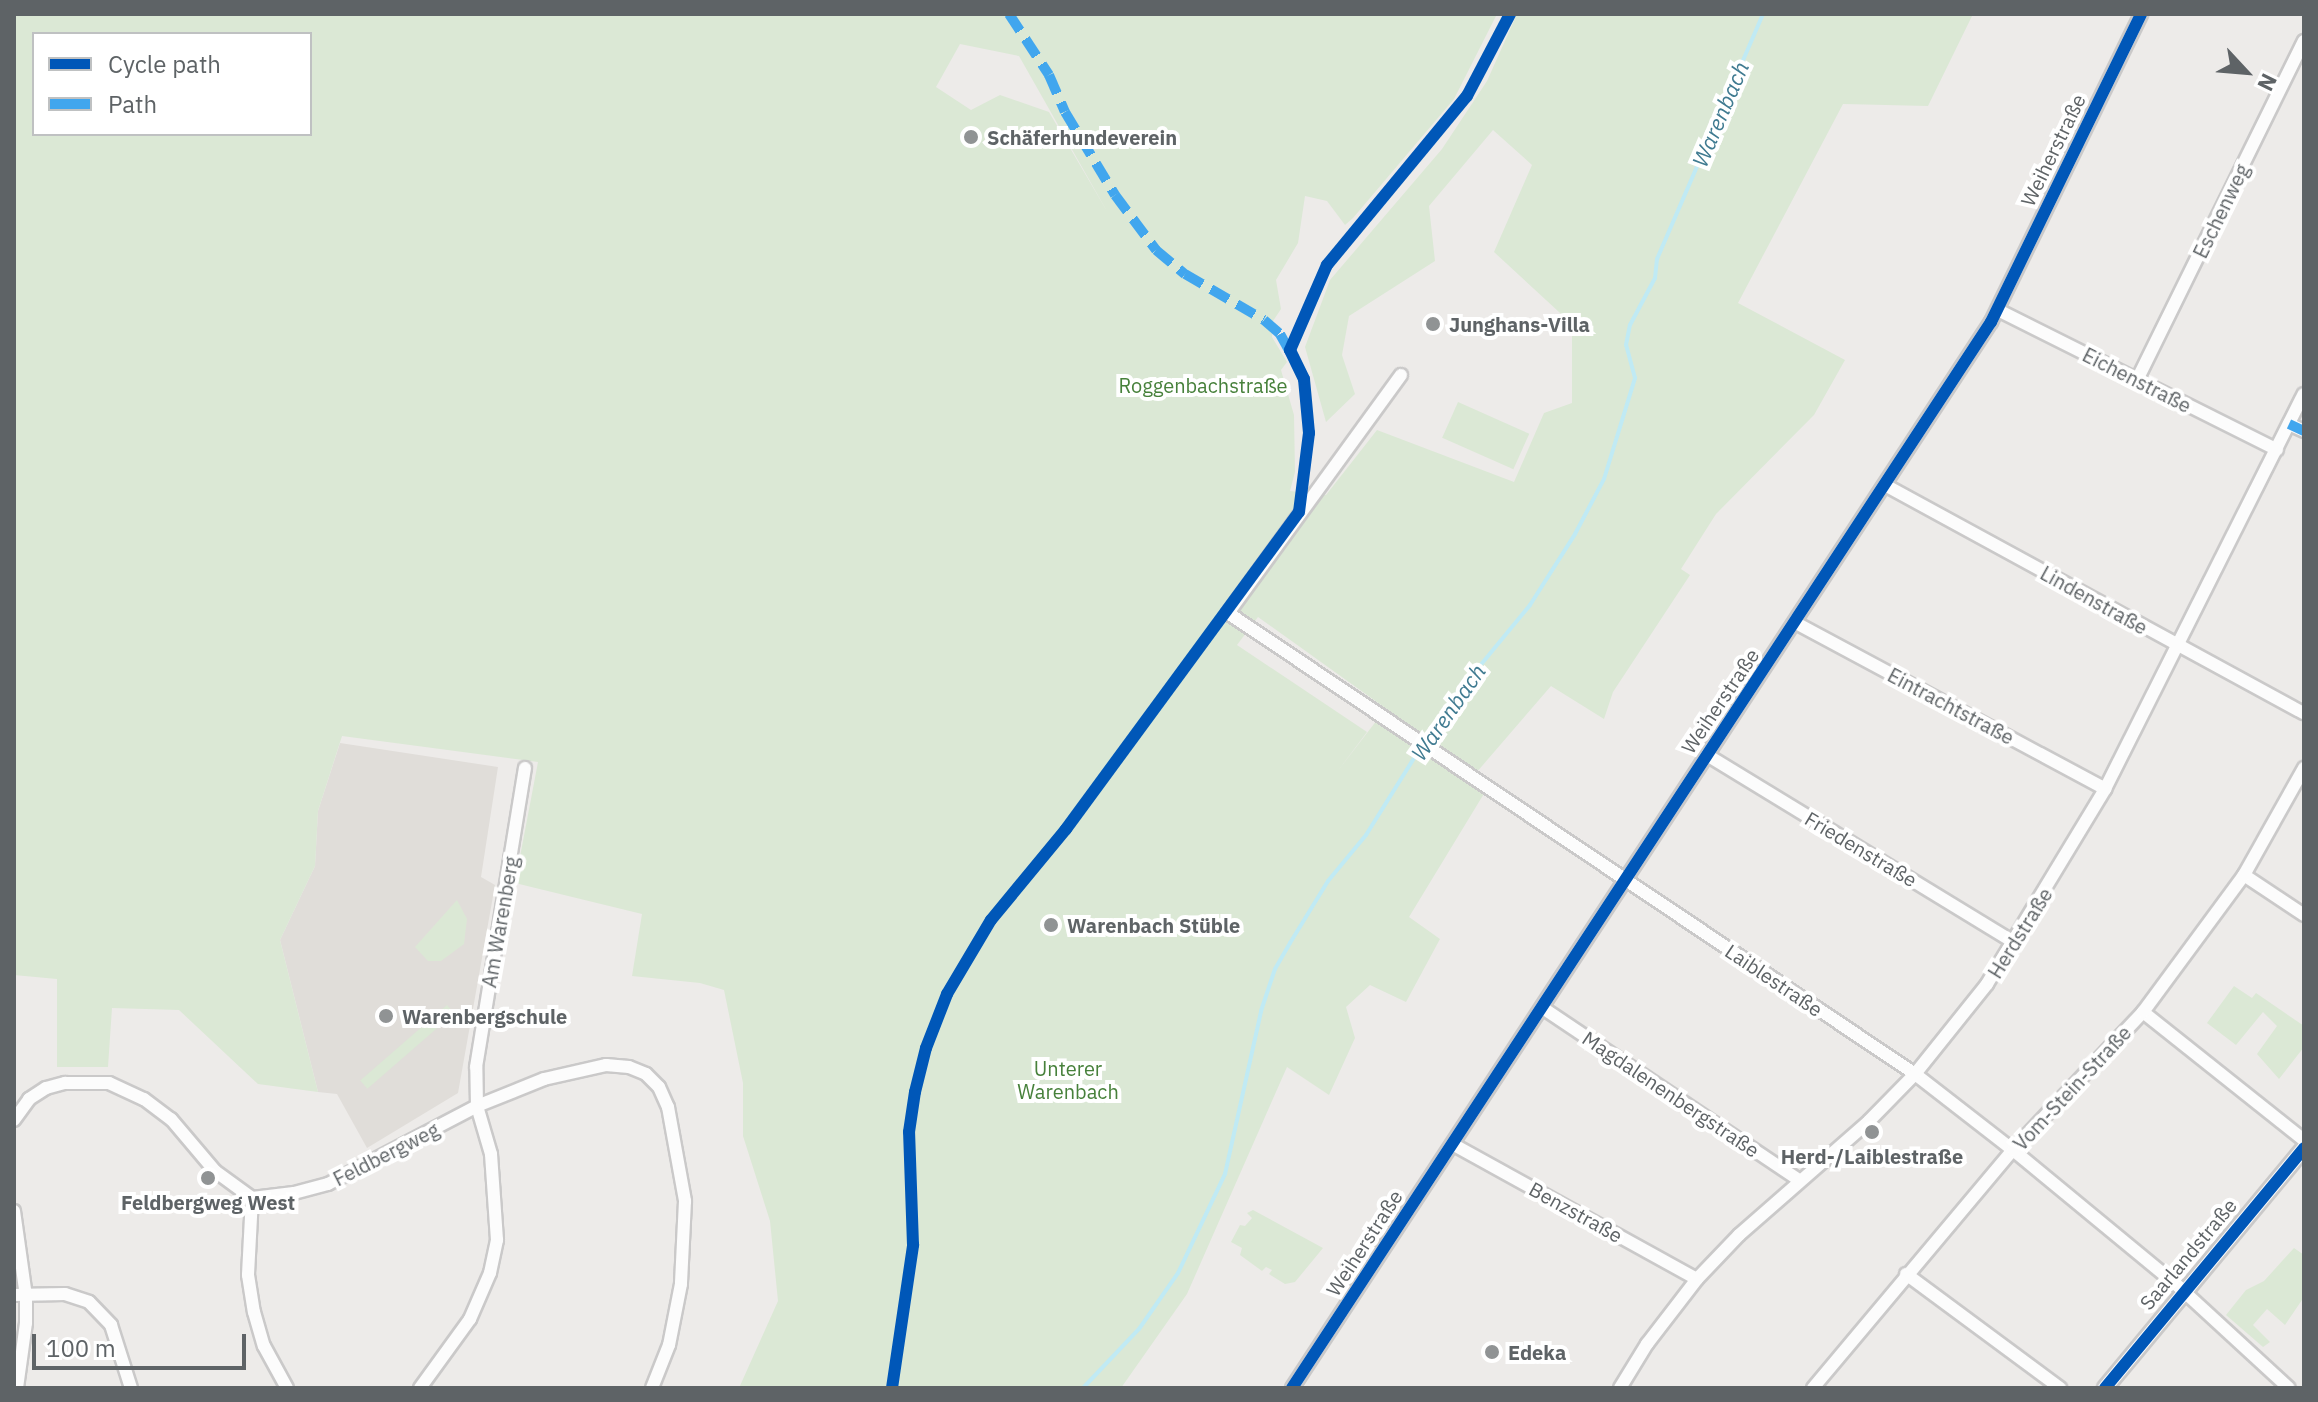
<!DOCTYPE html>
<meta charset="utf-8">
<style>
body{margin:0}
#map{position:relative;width:2318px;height:1402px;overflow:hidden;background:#edebe9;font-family:"IBM Plex Sans",sans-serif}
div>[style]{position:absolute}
.education>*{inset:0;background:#e0ddd9}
.green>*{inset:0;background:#dbe8d5;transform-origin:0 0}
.stream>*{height:4px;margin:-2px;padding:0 2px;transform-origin:2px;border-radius:2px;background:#c0eaf4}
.roads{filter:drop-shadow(2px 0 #cac9c9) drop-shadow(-2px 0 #cac9c9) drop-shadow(0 2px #cac9c9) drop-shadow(0 -2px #cac9c9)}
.minor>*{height:12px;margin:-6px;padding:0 6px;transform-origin:6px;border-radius:6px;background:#fcfcfc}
.tertiary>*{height:14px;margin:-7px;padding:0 7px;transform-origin:7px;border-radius:7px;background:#fcfcfc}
.quiet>*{height:10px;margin-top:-5px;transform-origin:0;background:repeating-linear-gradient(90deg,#41a6ee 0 20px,transparent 0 30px)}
.cycleway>*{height:12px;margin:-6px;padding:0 6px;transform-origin:6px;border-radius:6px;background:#0057b8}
.dots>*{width:22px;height:22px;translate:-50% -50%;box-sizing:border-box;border:4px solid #fff;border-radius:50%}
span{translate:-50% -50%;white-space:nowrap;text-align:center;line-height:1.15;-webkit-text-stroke:8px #fff;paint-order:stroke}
.poi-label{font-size:20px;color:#5e6366;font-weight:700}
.left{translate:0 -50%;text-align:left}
.street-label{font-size:20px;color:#5e6366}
.park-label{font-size:20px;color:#47813b}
.water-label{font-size:22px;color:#407b91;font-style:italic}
.frame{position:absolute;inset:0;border:16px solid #5e6366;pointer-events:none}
.legend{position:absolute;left:32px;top:32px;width:280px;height:104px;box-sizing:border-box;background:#fff;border:2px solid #bfc1c2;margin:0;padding:10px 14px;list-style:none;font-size:24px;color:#5e6366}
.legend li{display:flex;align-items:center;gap:16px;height:40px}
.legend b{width:40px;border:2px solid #bfc1c2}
.north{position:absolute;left:2206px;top:32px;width:80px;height:80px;-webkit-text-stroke:6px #fff;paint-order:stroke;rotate:116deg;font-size:22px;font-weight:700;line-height:32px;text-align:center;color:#5e6366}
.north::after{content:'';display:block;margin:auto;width:28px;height:36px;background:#5e6366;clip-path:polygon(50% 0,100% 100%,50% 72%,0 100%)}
.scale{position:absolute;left:32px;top:1334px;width:214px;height:36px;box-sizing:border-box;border:4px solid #5e6366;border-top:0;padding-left:10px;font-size:24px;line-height:28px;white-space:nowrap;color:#5e6366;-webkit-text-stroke:6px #fff;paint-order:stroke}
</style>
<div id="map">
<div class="education">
<div style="clip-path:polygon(340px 743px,498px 767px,481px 877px,495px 885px,458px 1093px,367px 1148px,337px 1094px,318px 1092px,280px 940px,315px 866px,318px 811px)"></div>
</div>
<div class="green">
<div style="clip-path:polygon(evenodd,14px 14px,1497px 14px,1454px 99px,1353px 218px,1345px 225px,1327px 201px,1305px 196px,1298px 243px,1276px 280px,1281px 309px,1273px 321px,1272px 337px,1287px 362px,1281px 370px,1294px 415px,1295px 472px,1290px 491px,1326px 495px,1377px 430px,1514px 482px,1544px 413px,1572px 403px,1572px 324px,1494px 252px,1532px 165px,1493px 130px,1429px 206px,1435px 261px,1349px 316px,1342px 355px,1355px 394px,1326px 422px,1305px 347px,1330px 280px,1442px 149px,1487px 81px,1517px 14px,1973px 14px,1928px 106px,1843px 104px,1738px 303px,1845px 360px,1814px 415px,1716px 514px,1681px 569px,1690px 575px,1613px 692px,1604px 719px,1551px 686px,1476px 773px,1258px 617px,1237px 645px,1367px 732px,1337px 772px,1377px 720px,1485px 792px,1409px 917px,1440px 939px,1406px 1002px,1370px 985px,1346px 1007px,1355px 1038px,1329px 1095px,1287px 1067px,1187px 1294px,1121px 1388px,739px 1388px,778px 1301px,770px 1221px,743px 1136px,743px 1083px,724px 990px,700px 983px,632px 976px,642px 914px,515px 883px,538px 762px,342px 736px,318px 811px,315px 866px,280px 940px,318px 1092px,258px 1084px,179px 1010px,112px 1008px,108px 1067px,57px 1067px,57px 979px,14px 975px,14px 14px,34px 34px,310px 34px,310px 134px,34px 134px,34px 34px,14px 14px,960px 44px,1019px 56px,1108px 213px,1049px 112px,1000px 95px,971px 110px,936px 87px,960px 44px)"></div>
<div style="left:1458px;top:402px;width:78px;height:39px;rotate:24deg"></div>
<div style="clip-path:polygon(457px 900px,467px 919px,464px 944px,441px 961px,428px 961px,415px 947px)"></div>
<div style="clip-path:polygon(2234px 986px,2252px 998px,2256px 993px,2304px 1026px,2304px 1047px,2279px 1079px,2257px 1054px,2277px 1026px,2263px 1012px,2236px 1045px,2207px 1023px)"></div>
<div style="left:447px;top:1005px;width:11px;height:115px;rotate:49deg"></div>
<div style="clip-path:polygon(1253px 1210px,1323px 1248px,1295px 1282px,1285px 1284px,1269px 1274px,1272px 1270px,1266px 1267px,1262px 1271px,1240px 1255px,1242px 1248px,1231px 1242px,1240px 1225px,1245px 1226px,1252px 1218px,1247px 1213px)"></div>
<div style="clip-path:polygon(2294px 1248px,2304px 1255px,2304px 1297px,2285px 1325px,2267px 1309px,2253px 1325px,2270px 1342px,2263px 1347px,2226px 1315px,2246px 1290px,2264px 1281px)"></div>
</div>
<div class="stream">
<div style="left:1083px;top:1388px;width:81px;rotate:-46.5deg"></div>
<div style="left:1139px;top:1329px;width:68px;rotate:-55.1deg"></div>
<div style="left:1178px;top:1273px;width:110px;rotate:-64.6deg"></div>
<div style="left:1225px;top:1174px;width:167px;rotate:-77.5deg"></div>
<div style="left:1261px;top:1011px;width:44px;rotate:-71.6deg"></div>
<div style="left:1275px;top:969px;width:30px;rotate:-60deg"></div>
<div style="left:1290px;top:943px;width:73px;rotate:-58.5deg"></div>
<div style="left:1328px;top:881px;width:60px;rotate:-50.4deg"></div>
<div style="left:1366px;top:835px;width:151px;rotate:-58deg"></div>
<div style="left:1446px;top:707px;width:132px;rotate:-50.5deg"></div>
<div style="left:1530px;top:605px;width:84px;rotate:-57.6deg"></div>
<div style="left:1575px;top:534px;width:62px;rotate:-62.2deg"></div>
<div style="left:1604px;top:479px;width:106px;rotate:-72.9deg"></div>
<div style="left:1635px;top:378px;width:34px;rotate:-105deg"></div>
<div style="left:1626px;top:345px;width:20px;rotate:-79deg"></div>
<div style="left:1630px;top:325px;width:53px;rotate:-62deg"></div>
<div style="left:1655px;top:278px;width:19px;rotate:-84deg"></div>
<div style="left:1657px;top:259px;width:267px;rotate:-66.6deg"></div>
</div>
<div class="roads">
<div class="minor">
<div style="left:1998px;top:310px;width:312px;rotate:26.6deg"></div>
<div style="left:1401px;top:375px;width:294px;rotate:126deg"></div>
<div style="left:1228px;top:613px;width:827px;rotate:33.86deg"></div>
<div style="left:1915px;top:1074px;width:124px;rotate:37.8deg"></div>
<div style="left:2013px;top:1150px;width:215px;rotate:39.5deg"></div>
<div style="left:2179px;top:1287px;width:149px;rotate:42.6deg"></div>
<div style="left:2137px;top:380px;width:378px;rotate:-63.8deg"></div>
<div style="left:2289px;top:424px;width:17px;rotate:25deg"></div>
<div style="left:1885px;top:485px;width:477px;rotate:28.6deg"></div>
<div style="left:1796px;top:623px;width:351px;rotate:28.2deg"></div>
<div style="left:1707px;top:755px;width:361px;rotate:31.4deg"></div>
<div style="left:2244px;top:875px;width:72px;rotate:33.7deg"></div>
<div style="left:1543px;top:1008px;width:308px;rotate:33.9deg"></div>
<div style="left:2143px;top:1012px;width:206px;rotate:38.5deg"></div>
<div style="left:14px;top:1120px;width:26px;rotate:-54deg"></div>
<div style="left:29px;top:1099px;width:20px;rotate:-33deg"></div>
<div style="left:46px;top:1088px;width:20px;rotate:-15deg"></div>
<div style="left:65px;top:1083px;width:44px"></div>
<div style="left:109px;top:1083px;width:38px;rotate:25deg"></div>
<div style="left:144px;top:1099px;width:34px;rotate:37deg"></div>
<div style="left:171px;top:1119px;width:68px;rotate:49.8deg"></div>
<div style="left:215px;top:1171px;width:46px;rotate:36.1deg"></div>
<div style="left:252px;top:1198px;width:42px;rotate:-6.8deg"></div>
<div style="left:294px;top:1193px;width:35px;rotate:-15deg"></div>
<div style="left:328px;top:1184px;width:168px;rotate:-27.6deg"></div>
<div style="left:477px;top:1106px;width:72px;rotate:-21.9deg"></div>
<div style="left:544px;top:1079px;width:64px;rotate:-12.7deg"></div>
<div style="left:606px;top:1065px;width:23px;rotate:5deg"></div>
<div style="left:629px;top:1067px;width:18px;rotate:22deg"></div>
<div style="left:646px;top:1074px;width:18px;rotate:45deg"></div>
<div style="left:659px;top:1087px;width:22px;rotate:66deg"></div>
<div style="left:668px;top:1107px;width:96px;rotate:79.7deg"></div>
<div style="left:685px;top:1201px;width:83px;rotate:92.8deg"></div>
<div style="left:681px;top:1284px;width:62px;rotate:101.1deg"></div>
<div style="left:669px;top:1345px;width:46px;rotate:111.6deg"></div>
<div style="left:1454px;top:1145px;width:277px;rotate:28.9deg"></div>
<div style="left:252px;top:1198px;width:77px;rotate:93deg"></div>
<div style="left:248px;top:1275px;width:37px;rotate:81deg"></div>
<div style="left:254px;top:1312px;width:35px;rotate:74deg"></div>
<div style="left:264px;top:1346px;width:48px;rotate:61.3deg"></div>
<div style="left:14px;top:1211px;width:86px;rotate:82deg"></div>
<div style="left:26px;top:1296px;width:27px;rotate:90deg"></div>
<div style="left:26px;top:1323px;width:66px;rotate:97.9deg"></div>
<div style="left:1906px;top:1274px;width:192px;rotate:36.5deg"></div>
<div style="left:14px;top:1295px;width:51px;rotate:-1.1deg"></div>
<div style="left:65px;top:1294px;width:25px;rotate:18deg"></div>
<div style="left:89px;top:1302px;width:32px;rotate:46deg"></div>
<div style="left:111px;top:1325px;width:66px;rotate:72.4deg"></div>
<div style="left:420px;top:1388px;width:85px;rotate:-54.1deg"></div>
<div style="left:470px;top:1319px;width:50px;rotate:-66.5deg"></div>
<div style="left:490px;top:1273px;width:34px;rotate:-78deg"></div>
<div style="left:497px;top:1240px;width:86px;rotate:-94deg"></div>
<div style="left:491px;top:1154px;width:50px;rotate:-106.3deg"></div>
<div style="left:477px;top:1106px;width:39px;rotate:-91deg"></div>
<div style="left:476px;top:1067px;width:303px;rotate:-80.7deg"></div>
<div style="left:1292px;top:1388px;width:1275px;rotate:-56.75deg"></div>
<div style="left:1991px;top:322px;width:343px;rotate:-64deg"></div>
<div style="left:1620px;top:1388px;width:52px;rotate:-58.5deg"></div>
<div style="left:1647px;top:1344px;width:82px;rotate:-52.4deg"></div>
<div style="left:1697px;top:1279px;width:61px;rotate:-46.3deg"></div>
<div style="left:1739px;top:1235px;width:173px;rotate:-41.2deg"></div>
<div style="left:1869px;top:1121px;width:66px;rotate:-45.6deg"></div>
<div style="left:1915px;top:1074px;width:115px;rotate:-51.3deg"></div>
<div style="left:1987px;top:984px;width:228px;rotate:-58.8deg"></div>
<div style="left:2105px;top:789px;width:442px;rotate:-63.3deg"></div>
<div style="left:1813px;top:1388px;width:311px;rotate:-50deg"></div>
<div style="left:2013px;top:1150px;width:190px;rotate:-46.7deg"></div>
<div style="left:2143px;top:1012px;width:170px;rotate:-53.6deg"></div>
<div style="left:2244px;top:875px;width:123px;rotate:-60.7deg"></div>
</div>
<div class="tertiary">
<div style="left:2105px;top:1388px;width:312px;rotate:-50.3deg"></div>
</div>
</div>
<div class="quiet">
<div style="left:1009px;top:14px;width:73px;rotate:56.7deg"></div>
<div style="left:1049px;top:75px;width:40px;rotate:66.6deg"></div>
<div style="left:1065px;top:112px;width:97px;rotate:58.9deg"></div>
<div style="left:1115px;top:195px;width:69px;rotate:53.3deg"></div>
<div style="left:1156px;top:250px;width:38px;rotate:40deg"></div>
<div style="left:1185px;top:274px;width:91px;rotate:30.2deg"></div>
<div style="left:1264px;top:320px;width:21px;rotate:41deg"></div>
<div style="left:1280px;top:334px;width:21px;rotate:61deg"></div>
<div style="left:2289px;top:424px;width:17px;rotate:25deg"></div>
</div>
<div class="cycleway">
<div style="left:892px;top:1388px;width:145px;rotate:-81.6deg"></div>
<div style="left:913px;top:1245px;width:113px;rotate:-92deg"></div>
<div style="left:909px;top:1132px;width:40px;rotate:-81.5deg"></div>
<div style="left:915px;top:1092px;width:45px;rotate:-76deg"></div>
<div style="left:926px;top:1048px;width:58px;rotate:-68.7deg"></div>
<div style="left:947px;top:994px;width:86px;rotate:-59.3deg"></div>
<div style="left:991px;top:920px;width:118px;rotate:-50.5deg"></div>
<div style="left:1066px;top:829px;width:393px;rotate:-53.7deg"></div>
<div style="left:1299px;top:512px;width:80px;rotate:-82.8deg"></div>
<div style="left:1309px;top:433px;width:54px;rotate:-95.3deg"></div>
<div style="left:1304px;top:379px;width:32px;rotate:-116deg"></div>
<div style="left:1290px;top:350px;width:93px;rotate:-66.5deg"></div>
<div style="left:1327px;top:265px;width:219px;rotate:-50.4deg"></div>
<div style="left:1467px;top:96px;width:93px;rotate:-62.3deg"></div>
<div style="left:1292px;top:1388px;width:1275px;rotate:-56.75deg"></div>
<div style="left:1991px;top:322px;width:343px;rotate:-64deg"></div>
<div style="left:2105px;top:1388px;width:312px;rotate:-50.3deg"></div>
</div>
<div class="dots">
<div style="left:971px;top:137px;background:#909394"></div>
<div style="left:1433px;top:324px;background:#909394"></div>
<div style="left:1051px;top:925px;background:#909394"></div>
<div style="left:386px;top:1016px;background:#909394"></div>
<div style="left:1872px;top:1132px;background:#909394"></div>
<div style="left:208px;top:1178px;background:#909394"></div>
<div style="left:1492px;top:1352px;background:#909394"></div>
</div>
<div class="poi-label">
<span class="left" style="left:987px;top:137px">Schäferhundeverein</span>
<span class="left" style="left:1449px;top:324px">Junghans-Villa</span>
<span class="left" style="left:1067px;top:925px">Warenbach Stüble</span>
<span class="left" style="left:402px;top:1016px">Warenbergschule</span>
<span style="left:1872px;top:1156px">Herd-/Laiblestraße</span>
<span style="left:208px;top:1202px">Feldbergweg West</span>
<span class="left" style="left:1508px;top:1352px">Edeka</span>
</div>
<div class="street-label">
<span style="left:2053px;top:150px;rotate:-64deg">Weiherstraße</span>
<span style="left:2221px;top:211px;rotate:-64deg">Eschenweg</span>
<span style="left:2137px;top:380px;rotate:27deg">Eichenstraße</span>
<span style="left:2094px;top:600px;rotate:29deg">Lindenstraße</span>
<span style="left:1720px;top:701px;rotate:-56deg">Weiherstraße</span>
<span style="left:1951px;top:706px;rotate:28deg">Eintrachtstraße</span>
<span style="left:1861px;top:849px;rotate:31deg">Friedenstraße</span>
<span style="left:500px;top:922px;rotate:-80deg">Am Warenberg</span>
<span style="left:2020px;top:933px;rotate:-58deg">Herdstraße</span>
<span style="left:1774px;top:980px;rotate:34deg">Laiblestraße</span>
<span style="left:2072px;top:1088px;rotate:-47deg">Vom-Stein-Straße</span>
<span style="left:1671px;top:1094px;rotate:34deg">Magdalenenbergstraße</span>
<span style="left:386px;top:1154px;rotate:-27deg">Feldbergweg</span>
<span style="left:1576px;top:1212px;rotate:29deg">Benzstraße</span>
<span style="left:1364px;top:1243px;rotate:-57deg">Weiherstraße</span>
<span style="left:2188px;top:1254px;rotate:-50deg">Saarlandstraße</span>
</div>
<div class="park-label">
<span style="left:1203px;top:385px">Roggenbachstraße</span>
<span style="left:1068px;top:1080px">Unterer<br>Warenbach</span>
</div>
<div class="water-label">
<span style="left:1720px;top:114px;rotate:-67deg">Warenbach</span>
<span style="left:1448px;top:712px;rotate:-55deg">Warenbach</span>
</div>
<div class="frame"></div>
<ul class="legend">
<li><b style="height:10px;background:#0057b8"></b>Cycle path</li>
<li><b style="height:10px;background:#41a6ee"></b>Path</li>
</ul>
<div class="north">N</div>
<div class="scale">100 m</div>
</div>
